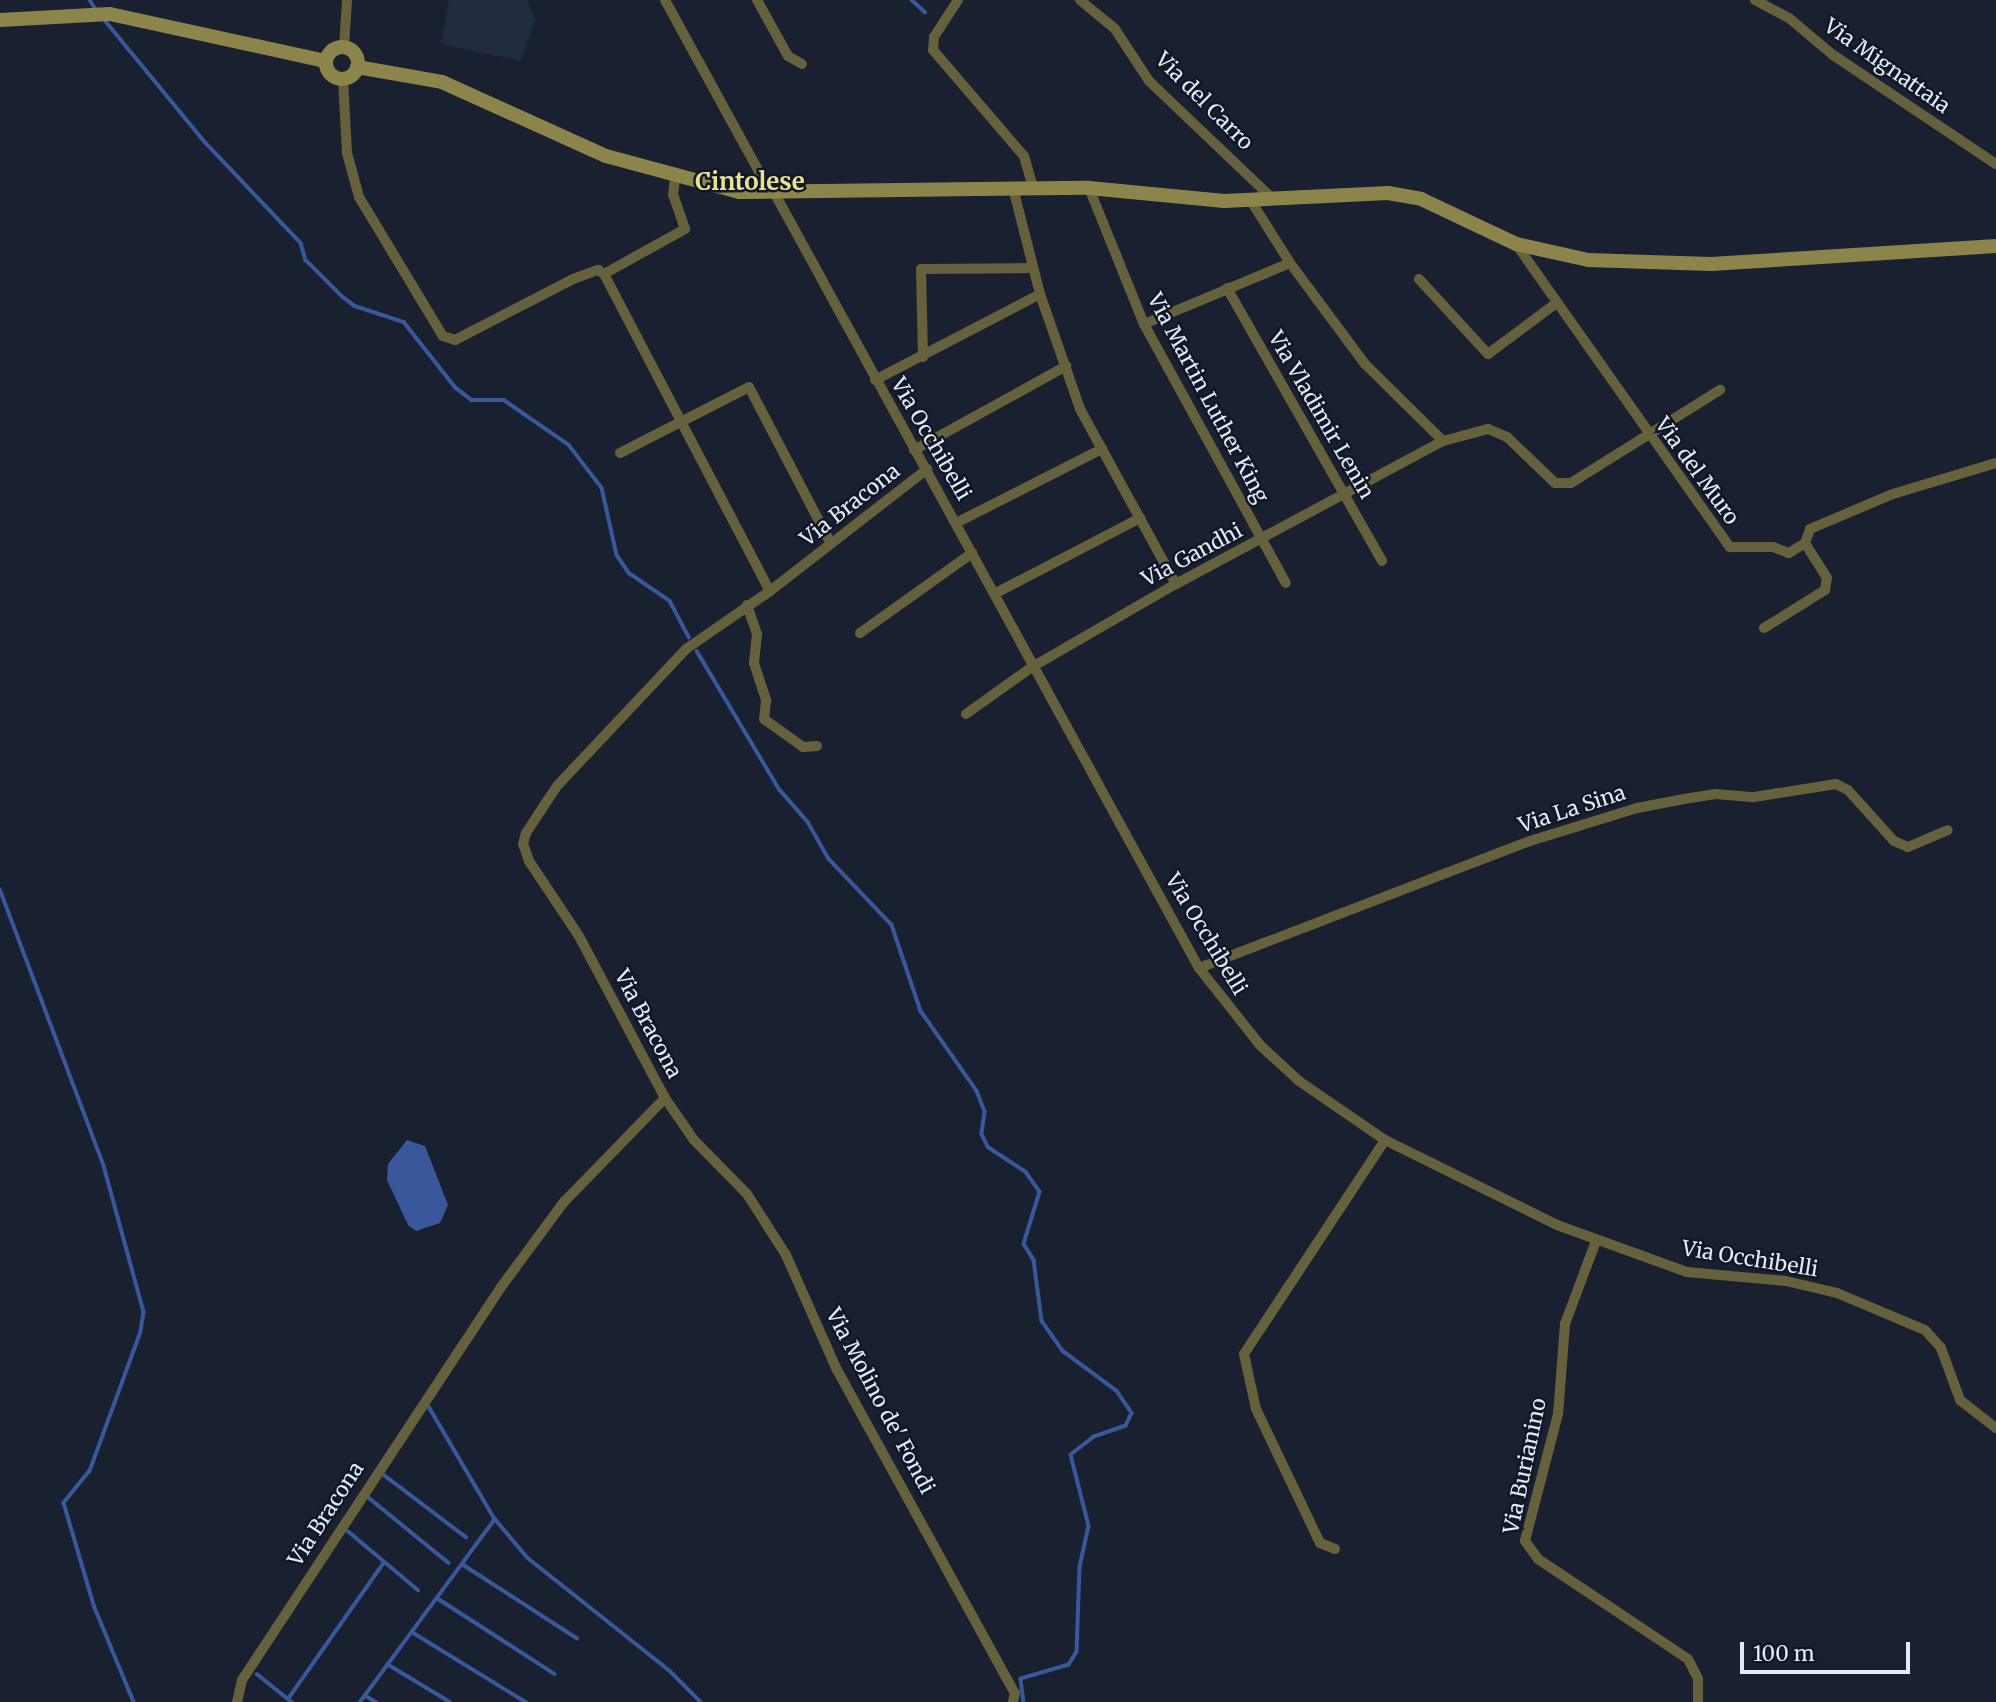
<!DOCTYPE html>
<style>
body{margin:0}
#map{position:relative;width:1996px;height:1702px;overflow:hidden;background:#192130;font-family:Merriweather,serif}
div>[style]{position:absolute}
.built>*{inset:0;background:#212b40}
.water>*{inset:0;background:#39589c}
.stream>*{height:3.5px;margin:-1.75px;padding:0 1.75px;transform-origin:1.75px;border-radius:1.75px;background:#39589c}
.street>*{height:10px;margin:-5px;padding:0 5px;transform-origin:5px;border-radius:5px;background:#65613d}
.secondary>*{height:14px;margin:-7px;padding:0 7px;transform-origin:7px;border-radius:7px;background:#8c854b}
.secondary>.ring{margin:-7px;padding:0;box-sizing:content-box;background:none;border:14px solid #8c854b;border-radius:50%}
span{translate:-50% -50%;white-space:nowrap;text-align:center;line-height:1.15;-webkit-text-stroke:5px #101726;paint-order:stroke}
.street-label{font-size:21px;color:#e4eaf5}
.quarter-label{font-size:24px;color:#eae091;font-weight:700}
.scale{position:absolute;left:1740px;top:1642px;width:170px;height:32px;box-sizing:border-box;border:4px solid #e4eaf5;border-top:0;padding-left:9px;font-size:21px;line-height:24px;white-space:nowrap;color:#e4eaf5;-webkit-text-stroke:5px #101726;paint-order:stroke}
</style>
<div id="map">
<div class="built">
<div style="clip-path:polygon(449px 0,527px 0,535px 19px,521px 61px,441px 44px)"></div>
</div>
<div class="water">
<div style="clip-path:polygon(407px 1140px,425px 1146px,448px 1205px,440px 1223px,416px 1231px,408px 1225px,387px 1180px,388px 1164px)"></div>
</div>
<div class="stream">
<div style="left:90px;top:0;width:13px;rotate:58deg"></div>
<div style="left:912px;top:0;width:18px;rotate:43deg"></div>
<div style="left:104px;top:19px;width:159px;rotate:50.6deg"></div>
<div style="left:205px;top:142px;width:139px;rotate:46.5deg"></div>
<div style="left:301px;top:243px;width:18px;rotate:74deg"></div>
<div style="left:306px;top:260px;width:52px;rotate:45deg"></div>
<div style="left:343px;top:297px;width:15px;rotate:37deg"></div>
<div style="left:355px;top:306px;width:52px;rotate:18.1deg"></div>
<div style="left:404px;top:322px;width:84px;rotate:51.8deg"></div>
<div style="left:456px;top:388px;width:20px;rotate:37deg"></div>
<div style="left:472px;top:400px;width:32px"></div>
<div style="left:504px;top:400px;width:79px;rotate:34.7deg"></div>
<div style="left:569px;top:445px;width:54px;rotate:52.5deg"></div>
<div style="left:602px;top:488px;width:69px;rotate:77.4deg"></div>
<div style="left:617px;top:555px;width:22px;rotate:56deg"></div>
<div style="left:629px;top:573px;width:50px;rotate:34.3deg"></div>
<div style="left:670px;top:601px;width:41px;rotate:62.2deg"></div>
<div style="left:697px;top:651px;width:162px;rotate:59.2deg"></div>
<div style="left:780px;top:790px;width:43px;rotate:48.8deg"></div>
<div style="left:808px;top:822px;width:43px;rotate:60.4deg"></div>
<div style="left:829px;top:859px;width:91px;rotate:46.3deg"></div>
<div style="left:892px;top:925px;width:91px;rotate:71.4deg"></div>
<div style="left:921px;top:1011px;width:98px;rotate:55deg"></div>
<div style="left:977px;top:1091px;width:22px;rotate:69deg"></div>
<div style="left:985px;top:1112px;width:22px;rotate:98deg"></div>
<div style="left:982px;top:1134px;width:14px;rotate:65deg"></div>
<div style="left:988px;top:1147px;width:45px;rotate:33.3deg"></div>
<div style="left:1026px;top:1172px;width:24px;rotate:55deg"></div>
<div style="left:1040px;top:1192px;width:54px;rotate:107.1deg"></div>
<div style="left:1024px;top:1244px;width:19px;rotate:58deg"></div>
<div style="left:1034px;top:1260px;width:62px;rotate:82.5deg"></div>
<div style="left:1042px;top:1321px;width:37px;rotate:55deg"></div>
<div style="left:1063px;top:1351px;width:67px;rotate:36.5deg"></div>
<div style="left:1117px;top:1391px;width:27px;rotate:56deg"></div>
<div style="left:1132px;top:1413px;width:14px;rotate:115deg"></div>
<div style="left:1126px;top:1426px;width:34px;rotate:161deg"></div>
<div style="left:1094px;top:1437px;width:29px;rotate:142deg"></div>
<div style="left:1071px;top:1455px;width:73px;rotate:75.8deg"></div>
<div style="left:1089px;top:1526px;width:42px;rotate:102.4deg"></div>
<div style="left:1080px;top:1567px;width:85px;rotate:92deg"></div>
<div style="left:1077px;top:1652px;width:15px;rotate:122deg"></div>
<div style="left:1069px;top:1665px;width:50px;rotate:163.7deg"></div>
<div style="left:1021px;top:1679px;width:23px;rotate:83deg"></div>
<div style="left:0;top:889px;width:296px;rotate:69.4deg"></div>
<div style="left:104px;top:1166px;width:151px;rotate:74.7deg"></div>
<div style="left:144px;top:1312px;width:20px;rotate:99deg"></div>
<div style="left:141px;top:1332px;width:148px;rotate:110.1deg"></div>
<div style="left:90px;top:1471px;width:41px;rotate:129.1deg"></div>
<div style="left:64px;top:1503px;width:109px;rotate:73.6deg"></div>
<div style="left:95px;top:1608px;width:102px;rotate:67.5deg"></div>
<div style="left:428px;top:1405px;width:132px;rotate:59.6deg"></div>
<div style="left:495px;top:1519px;width:51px;rotate:49.8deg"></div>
<div style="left:528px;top:1558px;width:180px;rotate:38.5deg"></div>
<div style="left:669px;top:1670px;width:45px;rotate:45deg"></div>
<div style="left:384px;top:1475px;width:103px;rotate:37.1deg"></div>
<div style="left:368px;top:1497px;width:104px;rotate:39.2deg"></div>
<div style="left:348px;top:1531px;width:92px;rotate:40.1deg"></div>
<div style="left:462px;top:1564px;width:137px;rotate:32.8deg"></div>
<div style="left:437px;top:1598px;width:140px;rotate:32.8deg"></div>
<div style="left:412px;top:1632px;width:134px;rotate:31.6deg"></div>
<div style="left:389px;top:1665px;width:71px;rotate:31.2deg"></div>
<div style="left:257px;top:1674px;width:45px;rotate:38.7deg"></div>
<div style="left:366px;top:1696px;width:12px;rotate:31deg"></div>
<div style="left:288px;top:1699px;width:165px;rotate:-54.9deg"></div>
<div style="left:360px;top:1702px;width:227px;rotate:-53.6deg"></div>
</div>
<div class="street">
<div style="left:665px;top:0;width:196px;rotate:61.3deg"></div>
<div style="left:759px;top:172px;width:22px;rotate:77deg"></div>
<div style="left:757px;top:0;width:64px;rotate:61deg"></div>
<div style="left:788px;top:56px;width:16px;rotate:30deg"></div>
<div style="left:958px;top:0;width:44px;rotate:123deg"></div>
<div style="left:934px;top:37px;width:13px;rotate:94deg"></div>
<div style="left:933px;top:50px;width:140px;rotate:49.4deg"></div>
<div style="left:1024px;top:156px;width:33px;rotate:74deg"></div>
<div style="left:1080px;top:0;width:45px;rotate:39.6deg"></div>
<div style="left:1115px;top:29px;width:62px;rotate:56.8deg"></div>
<div style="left:1149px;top:81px;width:171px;rotate:43.6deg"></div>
<div style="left:1755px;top:0;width:38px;rotate:28deg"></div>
<div style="left:1789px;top:18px;width:57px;rotate:40.1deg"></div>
<div style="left:1833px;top:55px;width:196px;rotate:33.8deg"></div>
<div style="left:344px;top:47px;width:47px;rotate:-86.3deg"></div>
<div style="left:343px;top:79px;width:74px;rotate:86.9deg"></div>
<div style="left:347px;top:153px;width:46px;rotate:74.7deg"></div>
<div style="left:359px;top:197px;width:162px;rotate:58.9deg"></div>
<div style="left:443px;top:336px;width:13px;rotate:18deg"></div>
<div style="left:455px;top:340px;width:133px;rotate:-27.3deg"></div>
<div style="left:573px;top:279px;width:27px;rotate:-20deg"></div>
<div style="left:598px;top:270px;width:7px;rotate:34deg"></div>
<div style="left:604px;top:274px;width:358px;rotate:62.4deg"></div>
<div style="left:1013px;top:188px;width:109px;rotate:75.7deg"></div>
<div style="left:1040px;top:294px;width:122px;rotate:70.8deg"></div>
<div style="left:1080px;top:409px;width:200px;rotate:61.3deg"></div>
<div style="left:1089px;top:188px;width:147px;rotate:68deg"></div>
<div style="left:1144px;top:324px;width:295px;rotate:61.3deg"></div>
<div style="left:775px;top:194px;width:883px;rotate:61.29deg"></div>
<div style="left:1199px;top:968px;width:98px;rotate:51.6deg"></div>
<div style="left:1260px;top:1045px;width:53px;rotate:42.7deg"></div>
<div style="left:1299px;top:1081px;width:104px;rotate:34.5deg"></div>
<div style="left:1385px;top:1140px;width:192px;rotate:26.3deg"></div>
<div style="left:1557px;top:1225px;width:138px;rotate:19.9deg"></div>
<div style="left:1687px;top:1272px;width:99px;rotate:5.2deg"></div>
<div style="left:1786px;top:1281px;width:52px;rotate:13.2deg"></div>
<div style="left:1837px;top:1293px;width:95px;rotate:22.8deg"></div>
<div style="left:1925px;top:1330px;width:24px;rotate:48deg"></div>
<div style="left:1941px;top:1348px;width:55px;rotate:69.9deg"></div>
<div style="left:1960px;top:1400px;width:46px;rotate:37.9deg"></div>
<div style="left:1251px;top:201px;width:73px;rotate:57.8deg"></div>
<div style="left:1290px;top:263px;width:126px;rotate:53.4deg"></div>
<div style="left:1365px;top:364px;width:110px;rotate:44.6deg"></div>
<div style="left:1516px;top:244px;width:371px;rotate:54.8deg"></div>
<div style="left:1730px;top:547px;width:43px"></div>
<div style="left:1773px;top:547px;width:17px;rotate:21deg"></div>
<div style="left:1789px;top:553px;width:19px;rotate:-32deg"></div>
<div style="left:1805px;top:543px;width:15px;rotate:-70deg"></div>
<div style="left:1810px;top:529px;width:90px;rotate:-22.9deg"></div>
<div style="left:1893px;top:494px;width:108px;rotate:-16.8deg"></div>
<div style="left:604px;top:274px;width:93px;rotate:-29.1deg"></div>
<div style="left:685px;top:229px;width:36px;rotate:-109deg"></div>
<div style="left:673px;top:195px;width:17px;rotate:-83deg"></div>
<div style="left:1419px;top:279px;width:102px;rotate:47.4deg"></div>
<div style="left:1488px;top:354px;width:84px;rotate:-36.7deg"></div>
<div style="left:1227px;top:288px;width:314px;rotate:60.4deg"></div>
<div style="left:1144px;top:324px;width:158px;rotate:-22.7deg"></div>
<div style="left:923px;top:357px;width:88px;rotate:-91.3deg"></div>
<div style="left:921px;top:269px;width:111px;rotate:-0.5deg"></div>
<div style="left:875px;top:380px;width:186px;rotate:-27.5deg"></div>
<div style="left:914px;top:450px;width:174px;rotate:-28.9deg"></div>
<div style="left:620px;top:453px;width:145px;rotate:-27.1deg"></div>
<div style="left:749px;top:387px;width:177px;rotate:62.4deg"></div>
<div style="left:956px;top:523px;width:164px;rotate:-26.9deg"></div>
<div style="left:994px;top:594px;width:165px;rotate:-27.5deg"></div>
<div style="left:747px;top:605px;width:31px;rotate:71deg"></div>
<div style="left:757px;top:634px;width:29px;rotate:96deg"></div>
<div style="left:754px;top:663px;width:40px;rotate:72deg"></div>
<div style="left:766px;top:701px;width:18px;rotate:96deg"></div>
<div style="left:764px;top:719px;width:48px;rotate:35.7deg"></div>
<div style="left:803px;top:747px;width:14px;rotate:-4deg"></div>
<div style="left:1764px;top:628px;width:72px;rotate:-31.9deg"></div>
<div style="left:1825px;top:590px;width:12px;rotate:-81deg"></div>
<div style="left:1827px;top:578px;width:41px;rotate:-122.2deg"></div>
<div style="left:860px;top:633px;width:138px;rotate:-35.5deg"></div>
<div style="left:966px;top:714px;width:81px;rotate:-35.5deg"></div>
<div style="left:1032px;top:667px;width:166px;rotate:-30deg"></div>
<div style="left:1176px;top:584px;width:303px;rotate:-28.2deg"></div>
<div style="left:1443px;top:441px;width:47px;rotate:-14.9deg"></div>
<div style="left:1488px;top:429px;width:21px;rotate:23deg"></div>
<div style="left:1507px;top:437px;width:66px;rotate:43.8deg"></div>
<div style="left:1555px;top:483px;width:16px"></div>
<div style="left:1571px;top:483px;width:176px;rotate:-32deg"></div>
<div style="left:1199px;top:968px;width:355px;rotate:-21deg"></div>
<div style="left:1530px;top:841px;width:112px;rotate:-17.1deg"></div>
<div style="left:1637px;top:808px;width:48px;rotate:-10.8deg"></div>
<div style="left:1684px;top:799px;width:32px;rotate:-9deg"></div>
<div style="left:1716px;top:794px;width:38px;rotate:5deg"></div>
<div style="left:1754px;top:797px;width:83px;rotate:-9deg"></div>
<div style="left:1836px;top:784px;width:13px;rotate:27deg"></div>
<div style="left:1848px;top:790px;width:69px;rotate:48deg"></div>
<div style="left:1894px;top:841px;width:15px;rotate:23deg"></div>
<div style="left:1908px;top:847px;width:43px;rotate:-23deg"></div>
<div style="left:665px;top:1098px;width:51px;rotate:55.4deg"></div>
<div style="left:694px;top:1140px;width:76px;rotate:45.5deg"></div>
<div style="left:747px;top:1194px;width:72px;rotate:57.4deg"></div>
<div style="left:786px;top:1255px;width:124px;rotate:66.1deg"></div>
<div style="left:836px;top:1368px;width:371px;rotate:61.2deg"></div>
<div style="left:1015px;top:1693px;width:9px;rotate:103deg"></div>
<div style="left:1596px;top:1241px;width:89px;rotate:110.5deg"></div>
<div style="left:1565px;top:1324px;width:90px;rotate:94.4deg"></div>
<div style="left:1558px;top:1414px;width:131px;rotate:104.6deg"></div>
<div style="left:1525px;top:1541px;width:22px;rotate:54deg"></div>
<div style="left:1538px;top:1559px;width:180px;rotate:33.7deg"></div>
<div style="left:1688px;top:1659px;width:22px;rotate:63deg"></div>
<div style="left:1698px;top:1679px;width:23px;rotate:90deg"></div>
<div style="left:1335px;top:1549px;width:16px;rotate:-158deg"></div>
<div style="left:1320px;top:1543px;width:148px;rotate:-115.5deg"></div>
<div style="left:1256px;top:1409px;width:56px;rotate:-102.3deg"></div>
<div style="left:1244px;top:1354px;width:256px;rotate:-56.6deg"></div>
<div style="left:237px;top:1702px;width:23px;rotate:-77deg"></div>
<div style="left:242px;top:1680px;width:471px;rotate:-56.6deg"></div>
<div style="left:501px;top:1287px;width:106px;rotate:-53.5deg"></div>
<div style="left:564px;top:1202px;width:145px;rotate:-45.8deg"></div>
<div style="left:665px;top:1098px;width:183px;rotate:-118deg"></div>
<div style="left:579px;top:936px;width:90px;rotate:-123.7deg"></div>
<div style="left:529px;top:861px;width:18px;rotate:-109deg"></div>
<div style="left:523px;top:844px;width:11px;rotate:-75deg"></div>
<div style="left:526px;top:833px;width:56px;rotate:-56.6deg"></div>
<div style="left:557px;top:786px;width:188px;rotate:-46.7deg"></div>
<div style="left:686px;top:649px;width:102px;rotate:-34.6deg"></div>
<div style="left:770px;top:591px;width:199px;rotate:-37.8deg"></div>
</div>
<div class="secondary">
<div style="left:0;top:20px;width:110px;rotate:-3.1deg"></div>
<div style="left:110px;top:14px;width:221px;rotate:12.3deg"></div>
<div class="ring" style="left:326px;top:47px;width:18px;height:18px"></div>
<div style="left:357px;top:67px;width:86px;rotate:10deg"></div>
<div style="left:442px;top:82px;width:180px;rotate:24.3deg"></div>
<div style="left:606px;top:156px;width:138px;rotate:15.1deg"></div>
<div style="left:739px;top:192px;width:350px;rotate:-0.7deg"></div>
<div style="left:1089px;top:188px;width:136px;rotate:5.5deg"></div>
<div style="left:1224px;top:201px;width:164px;rotate:-2.8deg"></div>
<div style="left:1388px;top:193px;width:34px;rotate:10deg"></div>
<div style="left:1421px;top:199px;width:105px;rotate:25.3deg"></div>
<div style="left:1516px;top:244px;width:74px;rotate:12.5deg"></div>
<div style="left:1588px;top:260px;width:123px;rotate:1.9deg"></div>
<div style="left:1711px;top:264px;width:286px;rotate:-3.6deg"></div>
</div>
<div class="street-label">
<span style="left:1887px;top:66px;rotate:35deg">Via Mignattaia</span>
<span style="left:1204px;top:101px;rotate:45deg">Via del Carro</span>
<span style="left:1208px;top:398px;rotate:62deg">Via Martin Luther King</span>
<span style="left:1321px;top:415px;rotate:60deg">Via Vladimir Lenin</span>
<span style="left:931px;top:439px;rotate:60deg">Via Occhibelli</span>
<span style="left:1697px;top:471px;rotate:54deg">Via del Muro</span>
<span style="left:850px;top:505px;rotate:-38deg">Via Bracona</span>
<span style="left:1192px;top:555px;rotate:-28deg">Via Gandhi</span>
<span style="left:1572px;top:809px;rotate:-18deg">Via La Sina</span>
<span style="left:1206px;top:934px;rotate:59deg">Via Occhibelli</span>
<span style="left:648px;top:1024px;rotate:62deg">Via Bracona</span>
<span style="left:1750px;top:1259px;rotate:9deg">Via Occhibelli</span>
<span style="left:880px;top:1401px;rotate:62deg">Via Molino de' Fondi</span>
<span style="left:1525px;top:1466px;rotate:-78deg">Via Burianino</span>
<span style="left:326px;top:1514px;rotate:-57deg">Via Bracona</span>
</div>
<div class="quarter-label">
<span style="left:750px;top:182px">Cintolese</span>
</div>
<div class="scale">100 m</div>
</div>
